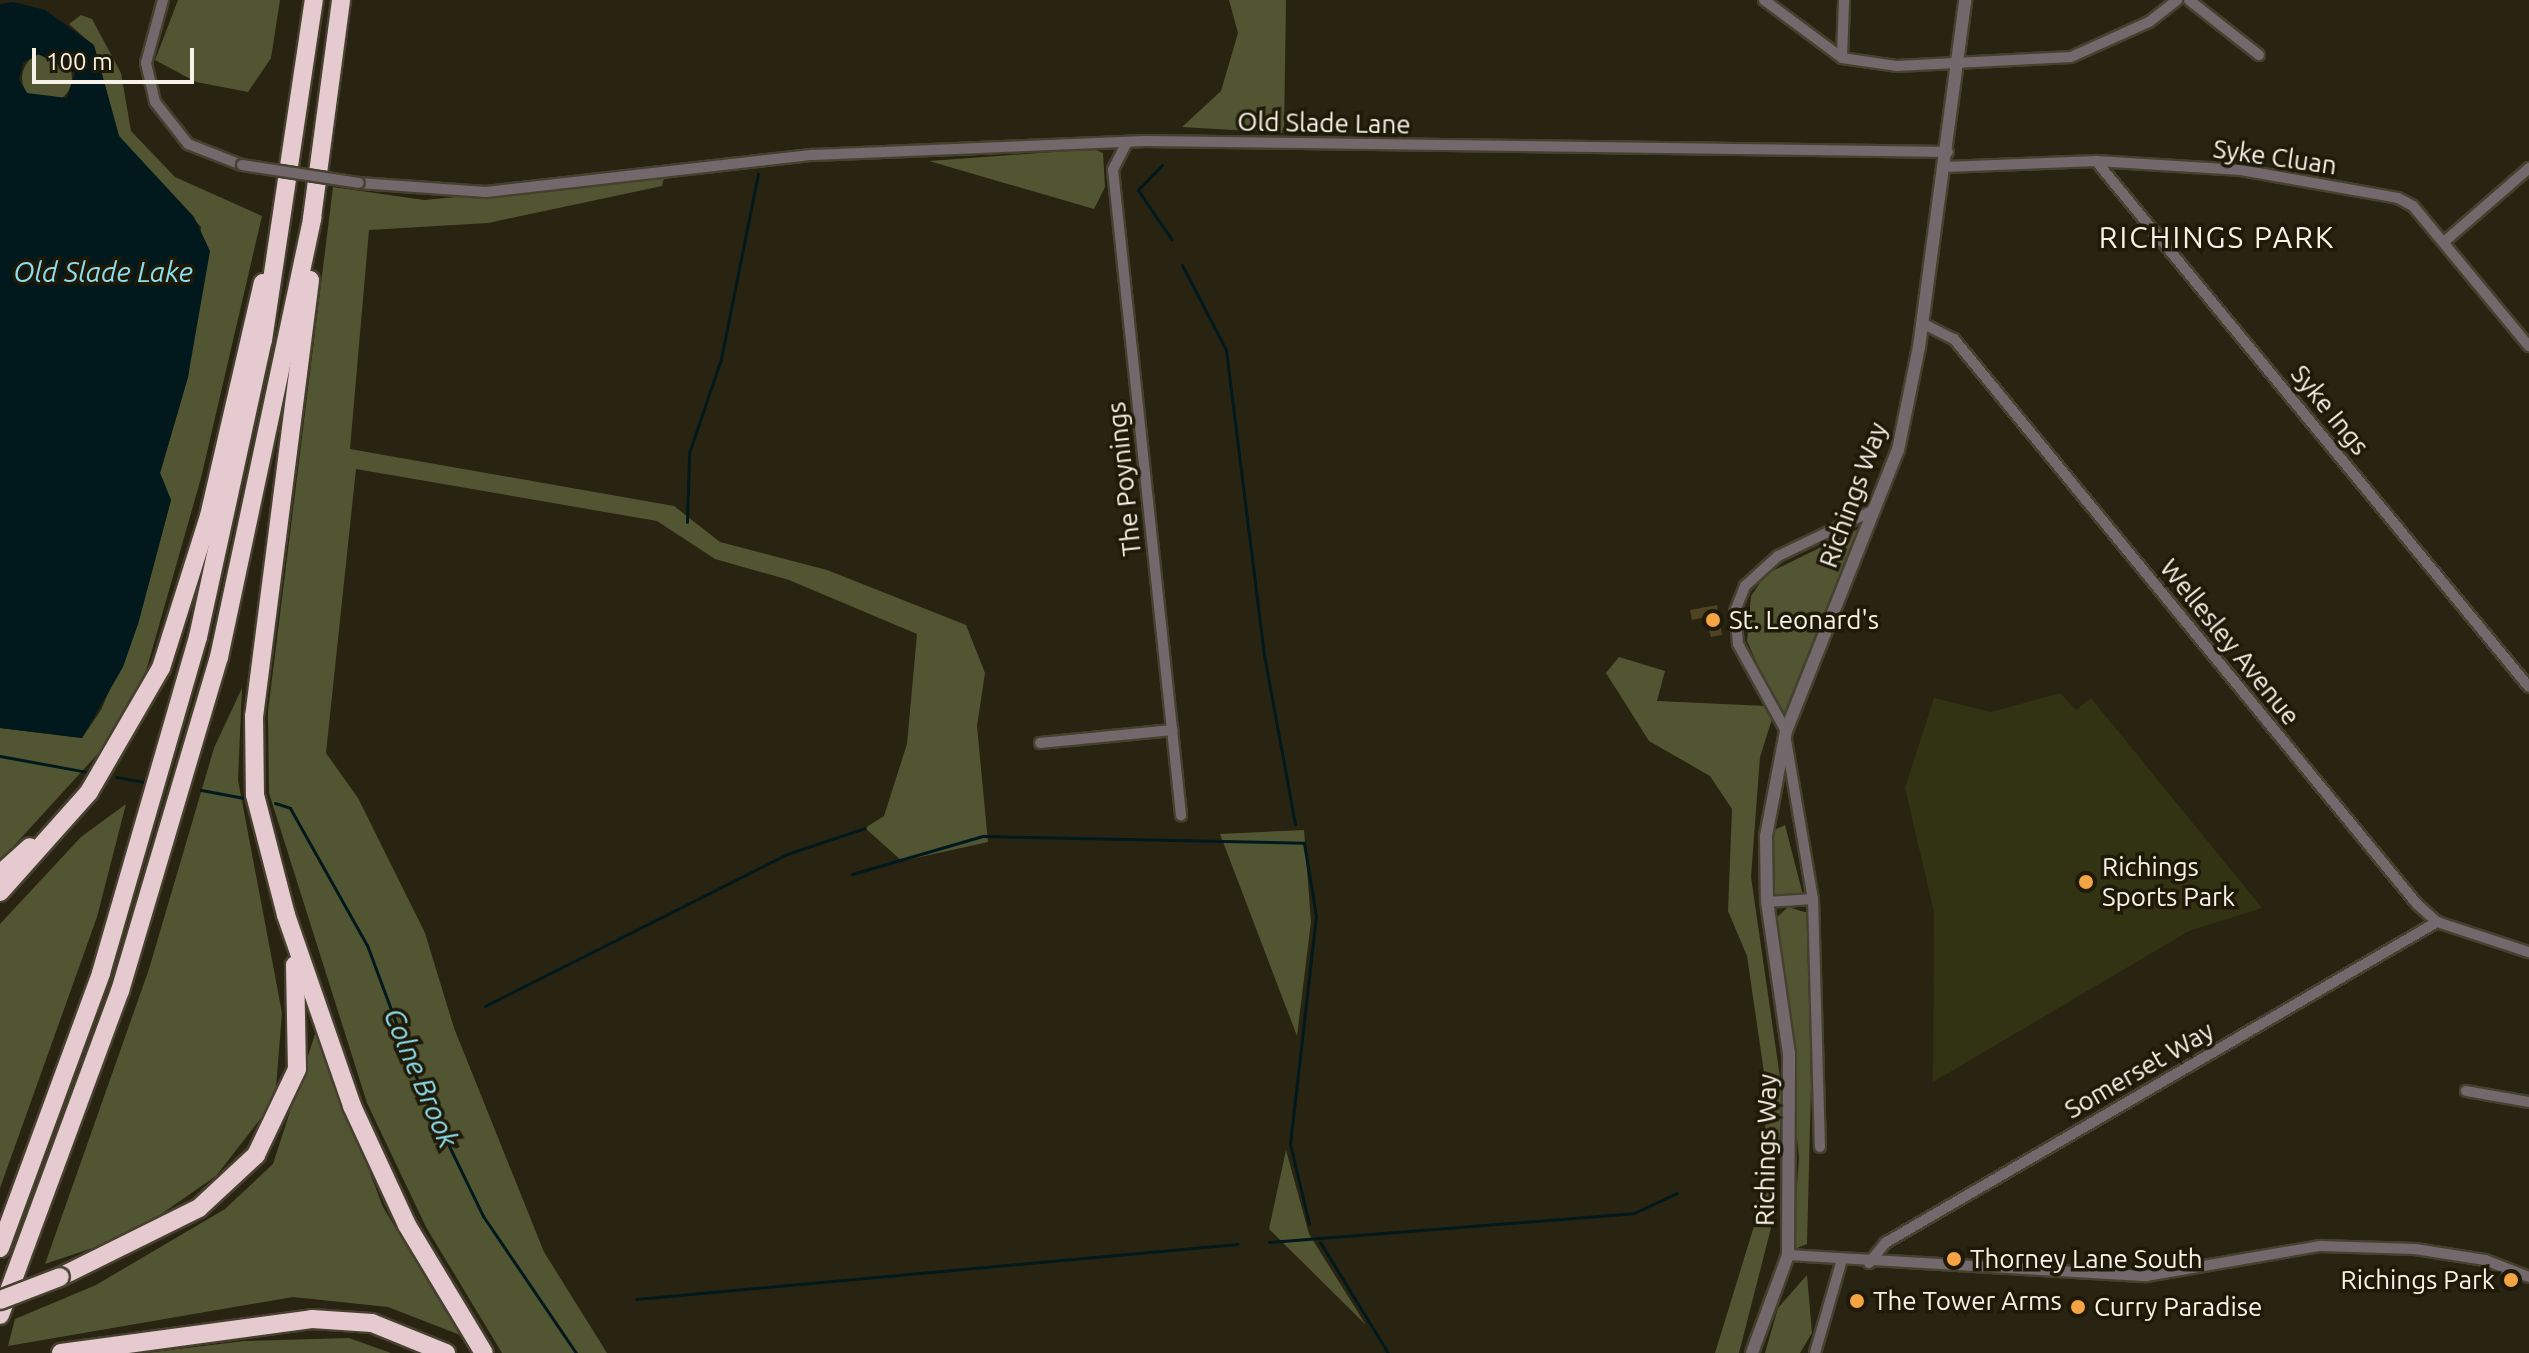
<!DOCTYPE html>
<style>
body{margin:0}
#map{position:relative;width:2529px;height:1353px;overflow:hidden;background:#292311;font-family:Ubuntu,sans-serif}
div>[style]{position:absolute}
.green>*{inset:0;background:#313313}
.forest>*{inset:0;background:#525532}
.round{border-radius:50%}
.water>*{inset:0;background:#01191d}
.stream>*{height:3px;margin:-1.5px;padding:0 1.5px;transform-origin:1.5px;border-radius:1.5px;background:#01191d}
.building>*{inset:0;background:#4f4321}
.roads{filter:drop-shadow(2px 0 #46402f) drop-shadow(-2px 0 #46402f) drop-shadow(0 2px #46402f) drop-shadow(0 -2px #46402f)}
.minor>*{height:10px;margin:-5px;padding:0 5px;transform-origin:5px;border-radius:5px;background:#73686b}
.tertiary>*{height:12px;margin:-6px;padding:0 6px;transform-origin:6px;border-radius:6px;background:#73686b}
.motorway>*{height:18px;margin:-9px;padding:0 9px;transform-origin:9px;border-radius:9px;background:#e5cacf}
.bridges{filter:drop-shadow(2px 0 #46402f) drop-shadow(-2px 0 #46402f) drop-shadow(0 2px #46402f) drop-shadow(0 -2px #46402f)}
.minor-bridge>*{height:10px;margin:-5px;padding:0 5px;transform-origin:5px;border-radius:5px;background:#73686b}
.motorway-bridge>*{height:18px;margin:-9px;padding:0 9px;transform-origin:9px;border-radius:9px;background:#e5cacf}
.dots>*{width:22px;height:22px;translate:-50% -50%;box-sizing:border-box;border:4px solid #1f1908;border-radius:50%}
span{translate:-50% -50%;white-space:nowrap;text-align:center;line-height:1.15;-webkit-text-stroke:7px #1f1908;paint-order:stroke}
.street-label{font-size:26px;color:#f6f2e7}
.poi-label{font-size:26px;color:#f6f2e7}
.left{translate:0 -50%;text-align:left}
.right{translate:-100% -50%;text-align:right}
.water-label{font-size:28px;color:#8cdeef;font-style:italic}
.quarter-label{font-size:30px;color:#f6f2e7;letter-spacing:2px}
.scale{position:absolute;left:32px;top:48px;width:162px;height:36px;box-sizing:border-box;border:4px solid #f6f2e7;border-top:0;padding-left:10px;font-size:24px;line-height:28px;white-space:nowrap;color:#f6f2e7;-webkit-text-stroke:6px #1f1908;paint-order:stroke}
</style>
<div id="map">
<div class="green">
<div style="clip-path:polygon(2060px 693px,2076px 710px,2091px 698px,2262px 908px,2189px 931px,1933px 1082px,1934px 912px,1905px 788px,1934px 698px,1991px 712px)"></div>
</div>
<div class="forest">
<div style="clip-path:polygon(178px 0,280px 0,271px 58px,248px 92px,196px 82px,155px 60px)"></div>
<div style="clip-path:polygon(1229px 0,1286px 0,1284px 133px,1182px 127px,1221px 91px,1238px 33px)"></div>
<div style="clip-path:polygon(81px 15px,92px 19px,121px 73px,131px 131px,175px 177px,262px 216px,201px 478px,146px 671px,105px 746px,0 861px,0 728px,82px 738px,101px 710px,138px 624px,171px 500px,160px 473px,188px 377px,201px 227px,119px 136px,94px 46px,69px 24px)"></div>
<div class="round" style="left:22px;top:53px;width:50px;height:50px"></div>
<div style="clip-path:polygon(1094px 149px,1103px 153px,1105px 187px,1094px 209px,929px 161px)"></div>
<div style="clip-path:polygon(664px 178px,662px 186px,488px 223px,369px 230px,350px 449px,674px 506px,720px 542px,827px 570px,966px 625px,985px 673px,977px 726px,988px 842px,902px 861px,865px 828px,884px 816px,907px 744px,917px 634px,789px 580px,715px 559px,657px 521px,356px 469px,326px 753px,358px 798px,425px 933px,454px 1028px,544px 1252px,607px 1353px,502px 1353px,426px 1227px,367px 1103px,269px 793px,268px 711px,333px 187px,424px 200px)"></div>
<div style="clip-path:polygon(1858px 529px,1857px 536px,1782px 719px,1747px 641px,1751px 596px,1766px 574px)"></div>
<div style="clip-path:polygon(1619px 657px,1665px 671px,1657px 701px,1766px 706px,1773px 716px,1760px 757px,1751px 877px,1783px 1098px,1772px 1224px,1739px 1353px,1715px 1353px,1755px 1223px,1768px 1100px,1747px 956px,1728px 911px,1732px 809px,1710px 776px,1649px 741px,1606px 673px)"></div>
<div style="clip-path:polygon(242px 688px,238px 780px,282px 1013px,275px 1100px,216px 1176px,131px 1235px,45px 1264px,149px 969px,214px 748px)"></div>
<div style="clip-path:polygon(126px 804px,97px 917px,0 1188px,0 924px,81px 837px)"></div>
<div style="clip-path:polygon(1785px 825px,1803px 895px,1774px 898px,1772px 831px)"></div>
<div style="clip-path:polygon(1304px 830px,1311px 922px,1297px 1036px,1220px 834px)"></div>
<div style="clip-path:polygon(1788px 907px,1808px 913px,1811px 1088px,1807px 1244px,1792px 1250px,1799px 1158px,1775px 919px)"></div>
<div style="clip-path:polygon(316px 1031px,383px 1207px,460px 1335px,388px 1307px,293px 1297px,8px 1346px,15px 1319px,96px 1285px,225px 1209px,273px 1164px)"></div>
<div style="clip-path:polygon(1286px 1150px,1309px 1234px,1366px 1325px,1269px 1229px)"></div>
<div style="clip-path:polygon(1807px 1275px,1812px 1333px,1800px 1353px,1765px 1353px,1778px 1308px)"></div>
<div style="clip-path:polygon(349px 1338px,391px 1353px,146px 1353px,244px 1341px)"></div>
</div>
<div class="water">
<div style="clip-path:polygon(evenodd,13px 2px,45px 10px,94px 45px,119px 136px,194px 217px,210px 251px,188px 377px,160px 473px,171px 500px,138px 624px,123px 667px,82px 738px,0 728px,0 4px,13px 2px,38px 54px,75px 73px,67px 98px,27px 93px,19px 80px,23px 63px,38px 54px)"></div>
</div>
<div class="stream">
<div style="left:1162px;top:165px;width:35px;rotate:134deg"></div>
<div style="left:1138px;top:190px;width:60px;rotate:55.8deg"></div>
<div style="left:1182px;top:265px;width:96px;rotate:62.6deg"></div>
<div style="left:1226px;top:350px;width:307px;rotate:82.9deg"></div>
<div style="left:1264px;top:655px;width:172px;rotate:79.6deg"></div>
<div style="left:687px;top:522px;width:69px;rotate:-88.3deg"></div>
<div style="left:689px;top:453px;width:99px;rotate:-71.2deg"></div>
<div style="left:721px;top:359px;width:189px;rotate:-78.7deg"></div>
<div style="left:0;top:756px;width:88px;rotate:10.4deg"></div>
<div style="left:116px;top:777px;width:29px;rotate:10deg"></div>
<div style="left:201px;top:790px;width:49px;rotate:10.6deg"></div>
<div style="left:275px;top:803px;width:16px;rotate:18deg"></div>
<div style="left:290px;top:808px;width:157px;rotate:60.7deg"></div>
<div style="left:367px;top:945px;width:146px;rotate:69.6deg"></div>
<div style="left:418px;top:1082px;width:149px;rotate:64.1deg"></div>
<div style="left:483px;top:1216px;width:166px;rotate:55.8deg"></div>
<div style="left:852px;top:874px;width:136px;rotate:-16.2deg"></div>
<div style="left:983px;top:836px;width:321px;rotate:1.2deg"></div>
<div style="left:1304px;top:843px;width:74px;rotate:80.7deg"></div>
<div style="left:1316px;top:916px;width:229px;rotate:96.5deg"></div>
<div style="left:1290px;top:1144px;width:82px;rotate:76.6deg"></div>
<div style="left:485px;top:1006px;width:338px;rotate:-26.7deg"></div>
<div style="left:787px;top:854px;width:82px;rotate:-18.4deg"></div>
<div style="left:1269px;top:1242px;width:366px;rotate:-4.5deg"></div>
<div style="left:1634px;top:1213px;width:47px;rotate:-24.9deg"></div>
<div style="left:1320px;top:1242px;width:130px;rotate:58.5deg"></div>
<div style="left:636px;top:1299px;width:604px;rotate:-5.23deg"></div>
</div>
<div class="building">
<div style="clip-path:polygon(1717px 605px,1722px 635px,1711px 637px,1705px 617px,1692px 620px,1690px 610px)"></div>
</div>
<div class="roads">
<div class="minor">
<div style="left:163px;top:0;width:65px;rotate:105.1deg"></div>
<div style="left:146px;top:63px;width:40px;rotate:77deg"></div>
<div style="left:155px;top:102px;width:53px;rotate:51.8deg"></div>
<div style="left:188px;top:144px;width:58px;rotate:21.3deg"></div>
<div style="left:1764px;top:0;width:97px;rotate:36.6deg"></div>
<div style="left:1842px;top:58px;width:56px;rotate:8.3deg"></div>
<div style="left:1897px;top:66px;width:174px;rotate:-3deg"></div>
<div style="left:2071px;top:57px;width:85px;rotate:-24.2deg"></div>
<div style="left:2149px;top:22px;width:36px;rotate:-38deg"></div>
<div style="left:2189px;top:0;width:89px;rotate:38.2deg"></div>
<div style="left:1842px;top:58px;width:58px;rotate:-88deg"></div>
<div style="left:1127px;top:142px;width:31px;rotate:117deg"></div>
<div style="left:1113px;top:170px;width:649px;rotate:83.98deg"></div>
<div style="left:2096px;top:161px;width:681px;rotate:50.54deg"></div>
<div style="left:1945px;top:167px;width:151px;rotate:-2.3deg"></div>
<div style="left:2096px;top:161px;width:145px;rotate:3.6deg"></div>
<div style="left:2241px;top:170px;width:159px;rotate:10.1deg"></div>
<div style="left:2398px;top:198px;width:17px;rotate:28deg"></div>
<div style="left:2413px;top:206px;width:182px;rotate:50.4deg"></div>
<div style="left:359px;top:183px;width:127px;rotate:4.1deg"></div>
<div style="left:486px;top:192px;width:329px;rotate:-6.5deg"></div>
<div style="left:813px;top:155px;width:332px;rotate:-2.4deg"></div>
<div style="left:1145px;top:141px;width:803px;rotate:0.78deg"></div>
<div style="left:2444px;top:242px;width:113px;rotate:-41deg"></div>
<div style="left:1922px;top:323px;width:36px;rotate:27deg"></div>
<div style="left:1954px;top:339px;width:730px;rotate:50.67deg"></div>
<div style="left:2417px;top:904px;width:27px;rotate:42deg"></div>
<div style="left:2437px;top:922px;width:97px;rotate:18.1deg"></div>
<div style="left:1786px;top:731px;width:99px;rotate:-118.9deg"></div>
<div style="left:1738px;top:644px;width:33px;rotate:-95deg"></div>
<div style="left:1735px;top:611px;width:27px;rotate:-68deg"></div>
<div style="left:1745px;top:586px;width:45px;rotate:-42.3deg"></div>
<div style="left:1778px;top:556px;width:106px;rotate:-25.6deg"></div>
<div style="left:1786px;top:740px;width:161px;rotate:80.4deg"></div>
<div style="left:1813px;top:899px;width:248px;rotate:88.4deg"></div>
<div style="left:1040px;top:743px;width:133px;rotate:-5.6deg"></div>
<div style="left:1767px;top:902px;width:46px;rotate:-3.7deg"></div>
<div style="left:2466px;top:1091px;width:64px;rotate:9.9deg"></div>
<div style="left:1788px;top:1255px;width:359px;rotate:3.4deg"></div>
<div style="left:2146px;top:1276px;width:177px;rotate:-9.8deg"></div>
<div style="left:2320px;top:1246px;width:95px;rotate:1.8deg"></div>
<div style="left:2415px;top:1249px;width:71px;rotate:8.9deg"></div>
<div style="left:2485px;top:1260px;width:47px;rotate:21.1deg"></div>
<div style="left:1869px;top:1263px;width:26px;rotate:-51deg"></div>
<div style="left:1885px;top:1243px;width:639px;rotate:-30.18deg"></div>
<div style="left:1815px;top:1353px;width:94px;rotate:-73.9deg"></div>
</div>
<div class="tertiary">
<div style="left:1752px;top:1353px;width:104px;rotate:-69.8deg"></div>
<div style="left:1788px;top:1255px;width:201px;rotate:-89.7deg"></div>
<div style="left:1789px;top:1054px;width:154px;rotate:-98.2deg"></div>
<div style="left:1767px;top:902px;width:66px;rotate:-90.9deg"></div>
<div style="left:1766px;top:836px;width:107px;rotate:-79.2deg"></div>
<div style="left:1786px;top:731px;width:302px;rotate:-68.3deg"></div>
<div style="left:1898px;top:450px;width:105px;rotate:-78.5deg"></div>
<div style="left:1919px;top:347px;width:350px;rotate:-82.4deg"></div>
</div>
<div class="motorway">
<div style="left:310px;top:280px;width:440px;rotate:97.3deg"></div>
<div style="left:254px;top:716px;width:79px;rotate:89.3deg"></div>
<div style="left:255px;top:795px;width:124px;rotate:75.5deg"></div>
<div style="left:286px;top:915px;width:202px;rotate:70.9deg"></div>
<div style="left:352px;top:1106px;width:131px;rotate:65.2deg"></div>
<div style="left:407px;top:1225px;width:149px;rotate:59deg"></div>
<div style="left:0;top:874px;width:40px;rotate:-42deg"></div>
<div style="left:0;top:892px;width:134px;rotate:-48.3deg"></div>
<div style="left:89px;top:792px;width:143px;rotate:-59.9deg"></div>
<div style="left:161px;top:668px;width:159px;rotate:-72.5deg"></div>
<div style="left:209px;top:516px;width:239px;rotate:-77deg"></div>
<div style="left:0;top:1248px;width:293px;rotate:-69.8deg"></div>
<div style="left:101px;top:973px;width:350px;rotate:-73.9deg"></div>
<div style="left:198px;top:637px;width:304px;rotate:-77.7deg"></div>
<div style="left:263px;top:340px;width:344px;rotate:-81.5deg"></div>
<div style="left:60px;top:1277px;width:155px;rotate:-26.4deg"></div>
<div style="left:199px;top:1208px;width:78px;rotate:-42.9deg"></div>
<div style="left:256px;top:1155px;width:95px;rotate:-64.5deg"></div>
<div style="left:297px;top:1069px;width:104px;rotate:-91.1deg"></div>
<div style="left:0;top:1315px;width:346px;rotate:-69.7deg"></div>
<div style="left:120px;top:991px;width:348px;rotate:-73.5deg"></div>
<div style="left:219px;top:657px;width:449px;rotate:-78deg"></div>
<div style="left:312px;top:218px;width:220px;rotate:-82.4deg"></div>
<div style="left:61px;top:1353px;width:253px;rotate:-7.7deg"></div>
<div style="left:312px;top:1319px;width:60px;rotate:3.8deg"></div>
<div style="left:372px;top:1323px;width:80px;rotate:22.1deg"></div>
</div>
</div>
<div class="bridges">
<div class="minor-bridge">
<div style="left:242px;top:165px;width:118px;rotate:8.7deg"></div>
</div>
<div class="motorway-bridge">
<div style="left:0;top:1300px;width:64px;rotate:-21deg"></div>
</div>
</div>
<div class="dots">
<div style="left:1713px;top:620px;background:#f4a443"></div>
<div style="left:2086px;top:882px;background:#f4a443"></div>
<div style="left:1954px;top:1259px;background:#f4a443"></div>
<div style="left:2511px;top:1280px;background:#f4a443"></div>
<div style="left:1857px;top:1301px;background:#f4a443"></div>
<div style="left:2078px;top:1307px;background:#f4a443"></div>
</div>
<div class="street-label">
<span style="left:1324px;top:123px;rotate:1deg">Old Slade Lane</span>
<span style="left:2275px;top:157px;rotate:8deg">Syke Cluan</span>
<span style="left:2330px;top:410px;rotate:51deg">Syke Ings</span>
<span style="left:1124px;top:479px;rotate:-96deg">The Poynings</span>
<span style="left:1853px;top:495px;rotate:-70deg">Richings Way</span>
<span style="left:2230px;top:642px;rotate:51deg">Wellesley Avenue</span>
<span style="left:2139px;top:1070px;rotate:-30deg">Somerset Way</span>
<span style="left:1766px;top:1150px;rotate:-89deg">Richings Way</span>
</div>
<div class="poi-label">
<span class="left" style="left:1729px;top:620px">St. Leonard's</span>
<span class="left" style="left:2102px;top:882px">Richings<br>Sports Park</span>
<span class="left" style="left:1970px;top:1259px">Thorney Lane South</span>
<span class="right" style="left:2495px;top:1280px">Richings Park</span>
<span class="left" style="left:1873px;top:1301px">The Tower Arms</span>
<span class="left" style="left:2094px;top:1307px">Curry Paradise</span>
</div>
<div class="water-label">
<span style="left:103px;top:272px">Old Slade Lake</span>
<span style="left:421px;top:1078px;rotate:67deg">Colne Brook</span>
</div>
<div class="quarter-label">
<span style="left:2217px;top:237px">RICHINGS PARK</span>
</div>
<div class="scale">100 m</div>
</div>
